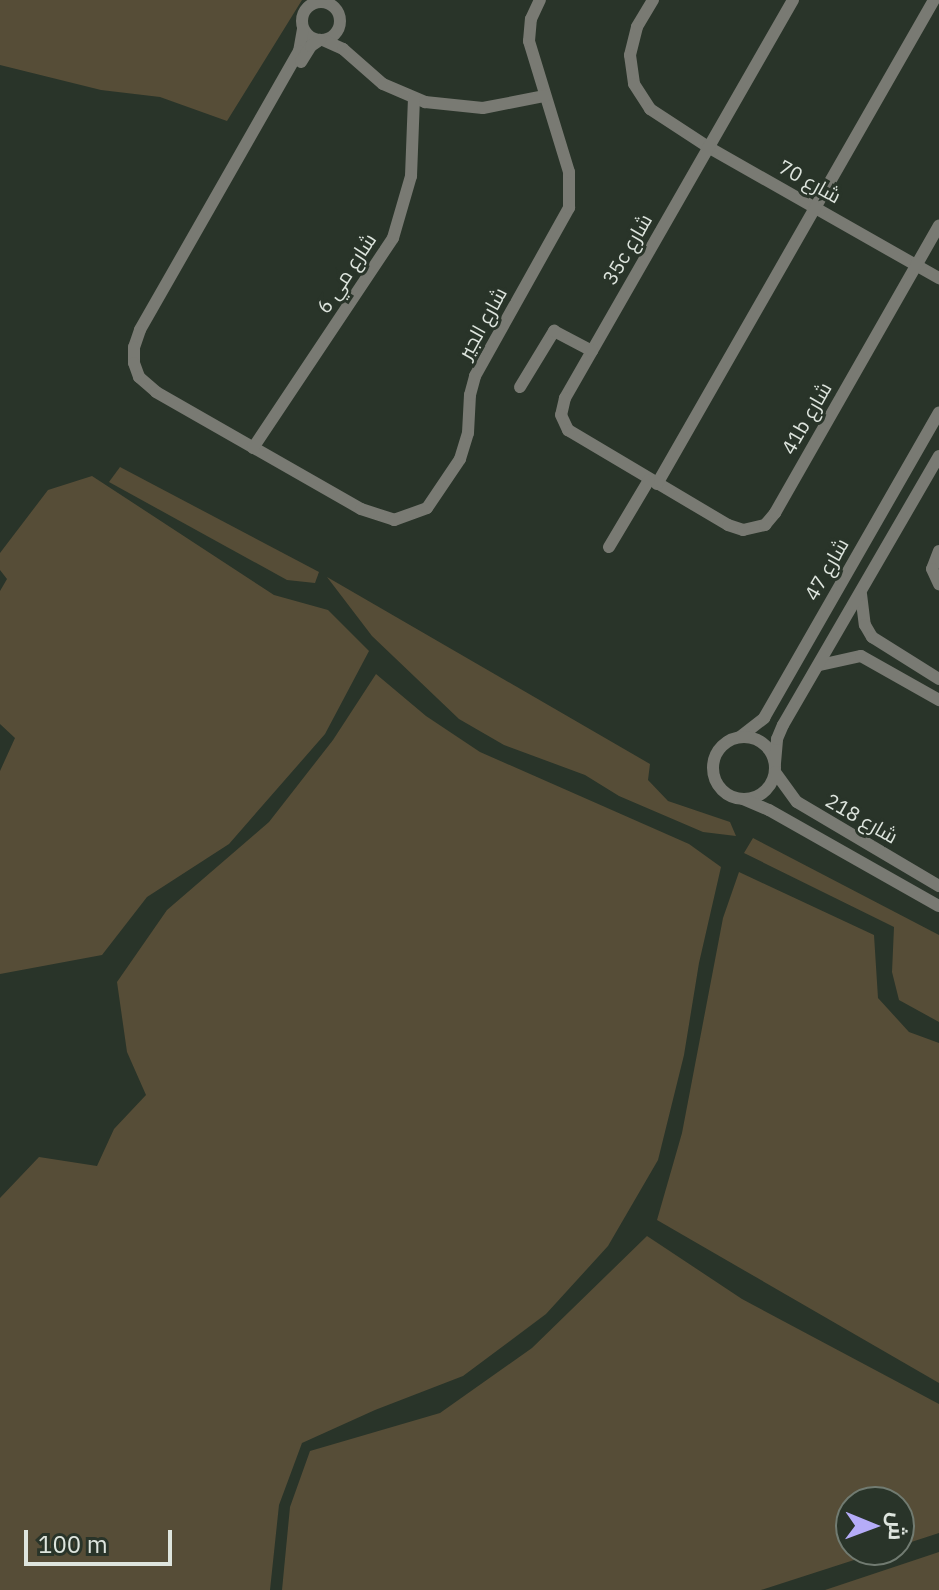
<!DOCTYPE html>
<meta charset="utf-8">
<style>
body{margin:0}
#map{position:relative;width:939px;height:1590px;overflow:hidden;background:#293429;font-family:"IBM Plex Sans",Cairo,sans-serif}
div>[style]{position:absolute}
.green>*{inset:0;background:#564d37}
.minor>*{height:12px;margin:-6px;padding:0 6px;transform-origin:6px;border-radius:6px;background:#797a73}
.minor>.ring{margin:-6px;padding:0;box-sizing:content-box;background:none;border:12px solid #797a73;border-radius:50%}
span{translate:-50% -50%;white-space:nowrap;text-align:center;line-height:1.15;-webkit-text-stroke:6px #293429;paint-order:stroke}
.street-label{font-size:20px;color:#dee5de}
.north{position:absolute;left:835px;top:1486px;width:80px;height:80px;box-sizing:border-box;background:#293429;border:2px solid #717b71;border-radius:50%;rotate:91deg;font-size:22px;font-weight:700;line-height:32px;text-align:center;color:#dee5de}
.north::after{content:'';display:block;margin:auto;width:28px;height:36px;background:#b5acf8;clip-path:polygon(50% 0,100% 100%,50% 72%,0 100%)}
.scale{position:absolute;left:24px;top:1530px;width:148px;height:36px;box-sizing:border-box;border:4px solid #dee5de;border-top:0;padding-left:10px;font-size:24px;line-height:28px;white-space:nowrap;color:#dee5de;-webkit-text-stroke:6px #293429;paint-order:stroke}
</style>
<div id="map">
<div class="green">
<div style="clip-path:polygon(0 0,302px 0,227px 121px,160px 97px,101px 90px,0 65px)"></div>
<div style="clip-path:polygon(120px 467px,319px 572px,315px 583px,287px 580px,109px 482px)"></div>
<div style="clip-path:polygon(92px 476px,274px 595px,328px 610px,369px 651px,325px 734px,229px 844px,147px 897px,102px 955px,0 974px,0 771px,15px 738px,0 724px,0 591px,7px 579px,0 570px,0 553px,48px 490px)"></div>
<div style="clip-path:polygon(327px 577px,650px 764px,648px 780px,668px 801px,730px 822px,736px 836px,703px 832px,619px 796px,585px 775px,504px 745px,459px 719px,372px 636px)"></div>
<div style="clip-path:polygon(376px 674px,426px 716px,480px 752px,689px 844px,721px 867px,699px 963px,684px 1055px,658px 1160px,608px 1246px,546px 1314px,463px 1376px,375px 1410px,302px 1443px,279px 1505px,270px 1590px,0 1590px,0 1198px,39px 1157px,97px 1166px,114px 1129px,146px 1095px,127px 1052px,117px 982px,167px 910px,269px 822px,333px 740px)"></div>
<div style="clip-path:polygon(753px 838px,939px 935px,939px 1022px,899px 1000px,892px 972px,894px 927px,744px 853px)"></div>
<div style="clip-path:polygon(739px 872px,874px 935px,878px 998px,909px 1032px,939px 1043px,939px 1383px,657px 1220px,682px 1133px,723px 918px)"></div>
<div style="clip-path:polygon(647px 1236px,742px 1299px,939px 1404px,939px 1533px,899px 1546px,899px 1502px,851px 1502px,851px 1550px,885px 1550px,761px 1590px,282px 1590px,290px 1507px,310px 1451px,440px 1413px,532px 1348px)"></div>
<div style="clip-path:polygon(939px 1552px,939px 1590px,825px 1590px)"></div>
</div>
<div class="minor">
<div style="left:653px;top:0;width:31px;rotate:121deg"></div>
<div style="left:637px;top:27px;width:29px;rotate:104deg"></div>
<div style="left:630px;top:55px;width:29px;rotate:82deg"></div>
<div style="left:634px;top:84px;width:30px;rotate:57deg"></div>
<div style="left:650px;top:109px;width:69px;rotate:33.2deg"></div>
<div style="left:708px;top:147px;width:266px;rotate:29.6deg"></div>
<div style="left:793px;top:0;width:459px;rotate:119.8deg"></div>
<div style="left:565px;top:398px;width:17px;rotate:103deg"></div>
<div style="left:561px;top:415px;width:17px;rotate:65deg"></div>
<div style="left:568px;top:430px;width:186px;rotate:30.7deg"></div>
<div style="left:728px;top:525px;width:16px;rotate:18deg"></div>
<div style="left:743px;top:530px;width:23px;rotate:-13deg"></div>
<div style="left:765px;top:525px;width:16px;rotate:-50deg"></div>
<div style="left:775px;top:513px;width:331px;rotate:-60.3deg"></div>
<div class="ring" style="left:302px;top:2px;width:26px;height:26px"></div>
<div style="left:303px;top:29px;width:22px;rotate:100deg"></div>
<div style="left:299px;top:51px;width:321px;rotate:119.7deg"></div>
<div style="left:140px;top:330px;width:18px;rotate:109deg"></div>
<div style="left:134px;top:347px;width:16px;rotate:90deg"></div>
<div style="left:134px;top:363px;width:15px;rotate:70deg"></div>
<div style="left:139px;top:377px;width:23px;rotate:41deg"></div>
<div style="left:156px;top:392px;width:236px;rotate:29.7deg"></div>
<div style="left:361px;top:509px;width:35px;rotate:18deg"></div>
<div style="left:394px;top:520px;width:35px;rotate:-20deg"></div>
<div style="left:427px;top:508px;width:59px;rotate:-56deg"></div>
<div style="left:460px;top:459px;width:27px;rotate:-73deg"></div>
<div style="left:468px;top:433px;width:38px;rotate:-87deg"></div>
<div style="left:470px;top:395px;width:20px;rotate:-75deg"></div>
<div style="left:475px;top:376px;width:193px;rotate:-60.8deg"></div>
<div style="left:569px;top:208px;width:36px;rotate:-90deg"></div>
<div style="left:569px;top:172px;width:137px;rotate:-107deg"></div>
<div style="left:529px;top:41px;width:22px;rotate:-85deg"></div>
<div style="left:531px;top:19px;width:21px;rotate:-65deg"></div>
<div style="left:323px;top:40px;width:22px;rotate:24deg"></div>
<div style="left:343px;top:49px;width:53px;rotate:41.2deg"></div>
<div style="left:383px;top:84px;width:46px;rotate:23.2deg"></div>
<div style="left:425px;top:102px;width:58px;rotate:5.9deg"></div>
<div style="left:483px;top:108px;width:63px;rotate:-11deg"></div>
<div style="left:301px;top:62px;width:19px;rotate:-58deg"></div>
<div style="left:311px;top:46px;width:11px;rotate:-34deg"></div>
<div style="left:520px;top:387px;width:66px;rotate:-58.7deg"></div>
<div style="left:554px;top:331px;width:43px;rotate:27.8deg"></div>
<div style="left:253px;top:448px;width:252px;rotate:-56.3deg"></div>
<div style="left:393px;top:238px;width:65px;rotate:-73.8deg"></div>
<div style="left:411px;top:176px;width:78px;rotate:-87.8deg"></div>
<div style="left:657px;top:484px;width:558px;rotate:-60.22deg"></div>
<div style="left:609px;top:547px;width:78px;rotate:-59.2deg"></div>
<div style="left:939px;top:551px;width:19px;rotate:111deg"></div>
<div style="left:932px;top:569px;width:17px;rotate:65deg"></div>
<div style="left:861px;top:594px;width:31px;rotate:83deg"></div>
<div style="left:865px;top:625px;width:14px;rotate:60deg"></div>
<div style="left:872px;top:637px;width:79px;rotate:32.1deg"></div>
<div style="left:820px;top:665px;width:42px;rotate:-12.4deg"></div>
<div style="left:861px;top:656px;width:90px;rotate:29.4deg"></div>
<div style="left:740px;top:737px;width:31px;rotate:-38deg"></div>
<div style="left:764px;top:718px;width:352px;rotate:-60.2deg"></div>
<div class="ring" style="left:713px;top:737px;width:50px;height:50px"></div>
<div style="left:775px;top:763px;width:24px;rotate:-85deg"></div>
<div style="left:777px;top:739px;width:15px;rotate:-67deg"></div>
<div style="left:783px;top:725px;width:311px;rotate:-59.9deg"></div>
<div style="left:775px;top:772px;width:37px;rotate:54deg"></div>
<div style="left:797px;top:802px;width:165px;rotate:30.6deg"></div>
<div style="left:743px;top:799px;width:28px;rotate:23deg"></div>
<div style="left:769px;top:810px;width:195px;rotate:29.5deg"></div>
</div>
<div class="street-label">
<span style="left:810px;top:181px;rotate:29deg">شارع 70</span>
<span style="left:627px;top:249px;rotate:-60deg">35c شارع</span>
<span style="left:346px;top:273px;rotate:-57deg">شارع مي 6</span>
<span style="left:482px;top:323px;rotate:-61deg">شارع الجير</span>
<span style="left:806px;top:418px;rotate:-60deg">41b شارع</span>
<span style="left:826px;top:569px;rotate:-60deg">شارع 47</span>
<span style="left:862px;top:818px;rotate:30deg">شارع 218</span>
</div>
<div class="north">ش</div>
<div class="scale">100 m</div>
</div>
